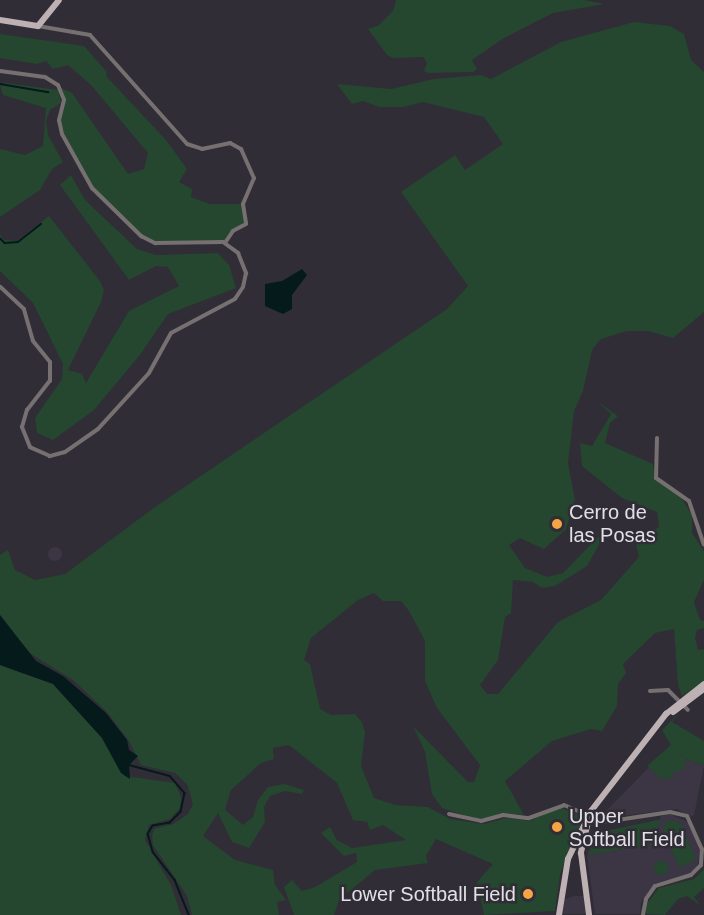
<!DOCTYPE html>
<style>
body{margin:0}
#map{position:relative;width:704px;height:915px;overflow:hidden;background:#302d36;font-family:Helvetica,sans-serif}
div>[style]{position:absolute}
.built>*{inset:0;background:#3b3544}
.round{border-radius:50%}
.green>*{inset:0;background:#25462f}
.water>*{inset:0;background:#051a1a}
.stream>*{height:1.5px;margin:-0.75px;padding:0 0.75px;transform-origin:0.75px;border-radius:0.75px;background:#051a1a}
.minor>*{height:4px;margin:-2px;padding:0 2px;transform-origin:2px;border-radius:2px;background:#767071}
.major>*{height:6px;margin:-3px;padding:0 3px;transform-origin:3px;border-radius:3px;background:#bdb1b3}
.dots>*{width:16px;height:16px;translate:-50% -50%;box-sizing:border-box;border:3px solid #302d36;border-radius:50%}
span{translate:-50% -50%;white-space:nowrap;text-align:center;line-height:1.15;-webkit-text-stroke:5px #302d36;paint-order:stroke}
.poi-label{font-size:20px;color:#e2e0e6}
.left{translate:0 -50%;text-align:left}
.right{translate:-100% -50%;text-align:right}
</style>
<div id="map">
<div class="built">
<div class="round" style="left:48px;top:547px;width:14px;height:14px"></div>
<div style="clip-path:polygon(671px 745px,687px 760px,704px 765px,694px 815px,690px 817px,677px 809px,598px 819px)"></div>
<div style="clip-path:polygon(670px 814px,690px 823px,700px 852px,697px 868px,689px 874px,656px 883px,641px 902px,640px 914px,595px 914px,587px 856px,595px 833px,660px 820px,661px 816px)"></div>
<div style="clip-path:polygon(574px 896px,584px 896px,586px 914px,561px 914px,562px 900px)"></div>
</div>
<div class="green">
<div style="clip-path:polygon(396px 0,584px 0,604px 4px,553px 13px,504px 38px,472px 60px,477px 69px,473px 72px,428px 73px,424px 71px,427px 63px,423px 57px,393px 58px,387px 55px,368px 29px,379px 25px,393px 11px)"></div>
<div style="clip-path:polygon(634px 22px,670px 26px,684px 34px,691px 60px,704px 72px,704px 312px,673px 338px,648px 331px,627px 331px,601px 339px,592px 350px,583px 391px,574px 411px,568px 463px,575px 500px,566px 529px,544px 549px,520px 538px,509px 545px,525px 568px,547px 577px,563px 573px,611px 524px,587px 566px,555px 586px,542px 588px,533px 582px,513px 580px,511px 613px,505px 617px,498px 660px,480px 685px,487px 694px,498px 694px,558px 622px,601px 600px,639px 557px,636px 544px,629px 535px,651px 532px,659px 527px,657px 512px,622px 498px,582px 466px,580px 443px,592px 446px,611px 414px,597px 401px,618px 416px,610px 423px,605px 443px,653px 464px,655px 479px,680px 496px,692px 515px,692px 533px,704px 551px,704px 580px,694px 602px,700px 620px,704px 621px,704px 628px,697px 630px,695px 638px,698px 650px,704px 649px,704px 681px,682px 696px,678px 685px,674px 629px,655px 633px,623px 664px,626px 673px,618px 684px,617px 706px,602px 731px,591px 729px,552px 741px,505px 781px,524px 815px,504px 813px,482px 819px,461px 814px,442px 808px,432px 794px,425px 752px,413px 726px,468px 782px,474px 782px,480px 765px,437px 708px,425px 681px,425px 641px,409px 611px,401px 601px,383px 601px,374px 593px,358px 600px,311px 638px,304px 660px,310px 664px,320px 709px,331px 715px,355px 714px,362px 722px,365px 732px,361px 766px,374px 798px,395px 805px,428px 807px,450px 819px,484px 824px,506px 818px,530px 821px,558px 807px,584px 816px,560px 874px,555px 911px,484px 915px,477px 882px,493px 864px,436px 839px,426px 856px,428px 863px,375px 870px,339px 900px,334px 915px,294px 915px,284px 887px,292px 880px,302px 891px,315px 887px,357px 862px,356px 853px,344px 856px,321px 833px,330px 827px,337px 840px,352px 848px,406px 840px,383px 825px,370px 830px,367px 822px,353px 820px,337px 783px,289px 745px,273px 748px,274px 759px,261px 763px,231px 790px,225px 810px,243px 825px,253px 817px,258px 800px,268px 787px,284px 784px,304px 790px,302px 794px,285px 791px,270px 796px,264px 807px,265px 822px,249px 848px,232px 842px,218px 813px,203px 836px,235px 860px,273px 870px,275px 885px,286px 900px,277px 902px,279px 915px,192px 915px,187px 896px,153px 845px,152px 836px,154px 829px,173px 824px,188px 814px,193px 804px,187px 784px,175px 773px,141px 765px,129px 741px,107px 712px,73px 680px,31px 654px,8px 629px,0 615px,0 555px,8px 550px,15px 570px,35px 580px,65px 574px,155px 507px,447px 309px,468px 286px,401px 192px,455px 155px,465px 170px,503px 144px,484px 117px,423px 102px,403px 107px,379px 107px,363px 101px,352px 104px,337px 84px,391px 89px,434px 79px,481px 75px,491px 79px,561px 42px)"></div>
<div style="clip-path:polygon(0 34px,84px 46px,107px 72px,106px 76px,166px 140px,187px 169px,179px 182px,192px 189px,191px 197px,209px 204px,243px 204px,246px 224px,234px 230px,226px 243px,212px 240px,156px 243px,145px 239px,93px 189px,59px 126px,64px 102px,61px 88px,72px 93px,128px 174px,144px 169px,148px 153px,91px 85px,68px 65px,53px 69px,46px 61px,37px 64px,0 58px)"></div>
<div style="clip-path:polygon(5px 83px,58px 90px,61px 103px,50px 110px,46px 121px,48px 135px,63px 162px,52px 169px,40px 190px,0 217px,0 149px,25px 155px,43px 146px,46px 108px,3px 95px,0 85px)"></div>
<div style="clip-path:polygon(71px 175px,85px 200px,137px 249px,156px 255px,218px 253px,229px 265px,236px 288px,168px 314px,140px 355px,94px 410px,53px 440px,37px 433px,35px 418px,62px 379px,63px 364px,33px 303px,0 271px,0 234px,4px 240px,17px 241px,49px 216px,100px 281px,104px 290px,101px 302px,68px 370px,82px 374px,86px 383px,129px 311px,179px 286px,168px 267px,156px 266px,129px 280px,60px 185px)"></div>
<div style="clip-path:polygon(0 665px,53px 684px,102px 738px,125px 776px,175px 783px,181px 797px,180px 808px,170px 819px,149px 825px,145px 840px,171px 885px,181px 915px,0 915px)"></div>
<div style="clip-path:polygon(681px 711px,672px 722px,704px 741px,704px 765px,687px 760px,673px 747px,686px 760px,684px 769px,671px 773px,675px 777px,663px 779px,663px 776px,658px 780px,658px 775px,647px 766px,671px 745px,662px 730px)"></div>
<div style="clip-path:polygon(662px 819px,657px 826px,663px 842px,658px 839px,654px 844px,588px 855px,588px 851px,593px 850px,591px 841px,601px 832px)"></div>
<div style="clip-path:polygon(672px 820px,681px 824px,696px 859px,680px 868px,663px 832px,665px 823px)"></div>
<div class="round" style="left:654px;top:861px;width:14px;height:14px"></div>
<div style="clip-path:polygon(704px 869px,704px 888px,694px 897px,701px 906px,687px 896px,678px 899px,665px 915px,645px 914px,646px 905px,659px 888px,694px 879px)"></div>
</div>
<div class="water">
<div style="clip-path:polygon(302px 269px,307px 275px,292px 295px,292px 309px,283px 314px,265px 306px,265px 284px,282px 281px)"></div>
<div style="clip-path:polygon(0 615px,36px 661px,63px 676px,106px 713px,127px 740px,129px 750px,138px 756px,129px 765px,130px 779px,121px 773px,102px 738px,53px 684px,0 665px)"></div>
</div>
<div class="stream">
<div style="left:0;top:84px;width:49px;rotate:9.5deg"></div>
<div style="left:0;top:238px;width:7px;rotate:45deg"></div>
<div style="left:5px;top:243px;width:13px;rotate:-4deg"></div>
<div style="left:18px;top:242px;width:29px;rotate:-38deg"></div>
<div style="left:129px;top:765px;width:42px;rotate:15deg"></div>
<div style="left:170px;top:776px;width:23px;rotate:49deg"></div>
<div style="left:185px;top:793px;width:19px;rotate:102deg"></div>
<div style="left:181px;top:812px;width:16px;rotate:135deg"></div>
<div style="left:170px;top:823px;width:17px;rotate:170deg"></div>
<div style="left:153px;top:826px;width:9px;rotate:122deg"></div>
<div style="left:148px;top:834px;width:19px;rotate:74deg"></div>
<div style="left:153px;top:852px;width:36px;rotate:52deg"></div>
<div style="left:175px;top:880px;width:38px;rotate:68deg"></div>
</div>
<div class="minor">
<div style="left:38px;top:26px;width:53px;rotate:9.8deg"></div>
<div style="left:90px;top:35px;width:146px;rotate:48.3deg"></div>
<div style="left:187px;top:144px;width:16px;rotate:18deg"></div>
<div style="left:202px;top:149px;width:29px;rotate:-12deg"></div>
<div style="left:230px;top:143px;width:13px;rotate:29deg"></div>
<div style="left:241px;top:149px;width:32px;rotate:66deg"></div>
<div style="left:254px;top:178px;width:28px;rotate:113deg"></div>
<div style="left:243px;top:204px;width:20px;rotate:81deg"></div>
<div style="left:246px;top:224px;width:15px;rotate:152deg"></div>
<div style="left:233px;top:231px;width:14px;rotate:124deg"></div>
<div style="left:0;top:71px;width:45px;rotate:7.6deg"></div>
<div style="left:45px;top:77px;width:15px;rotate:32deg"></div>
<div style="left:58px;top:85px;width:16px;rotate:68deg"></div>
<div style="left:64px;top:100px;width:21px;rotate:104deg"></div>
<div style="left:59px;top:120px;width:14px;rotate:78deg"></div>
<div style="left:62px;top:134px;width:62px;rotate:60.9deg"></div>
<div style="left:92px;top:188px;width:69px;rotate:44.4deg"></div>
<div style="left:141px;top:236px;width:16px;rotate:27deg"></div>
<div style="left:155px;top:243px;width:68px;rotate:-0.8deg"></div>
<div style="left:223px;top:242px;width:19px;rotate:36deg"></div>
<div style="left:238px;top:253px;width:22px;rotate:68deg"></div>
<div style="left:246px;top:273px;width:14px;rotate:102deg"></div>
<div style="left:243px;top:287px;width:14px;rotate:124deg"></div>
<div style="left:235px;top:299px;width:72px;rotate:152deg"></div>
<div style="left:171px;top:333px;width:46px;rotate:118.8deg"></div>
<div style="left:149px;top:373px;width:76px;rotate:132.3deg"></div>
<div style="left:98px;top:429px;width:40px;rotate:145.1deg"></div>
<div style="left:65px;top:452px;width:16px;rotate:165deg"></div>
<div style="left:50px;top:456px;width:22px;rotate:-156deg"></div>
<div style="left:30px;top:447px;width:22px;rotate:-112deg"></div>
<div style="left:22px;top:427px;width:18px;rotate:-74deg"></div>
<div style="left:27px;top:410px;width:37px;rotate:-52deg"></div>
<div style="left:50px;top:381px;width:19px;rotate:-90deg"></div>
<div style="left:50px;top:362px;width:27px;rotate:-129deg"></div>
<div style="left:33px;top:341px;width:33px;rotate:-106deg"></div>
<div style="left:24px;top:309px;width:33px;rotate:-137deg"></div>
<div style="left:657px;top:438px;width:40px;rotate:91.4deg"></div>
<div style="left:656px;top:478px;width:40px;rotate:34.9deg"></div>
<div style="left:689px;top:501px;width:46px;rotate:71.2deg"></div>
<div style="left:650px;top:691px;width:18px;rotate:-3deg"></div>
<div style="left:668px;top:690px;width:28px;rotate:45deg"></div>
<div style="left:449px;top:814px;width:33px;rotate:12deg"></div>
<div style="left:481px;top:821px;width:23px;rotate:-15deg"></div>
<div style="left:503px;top:815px;width:26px;rotate:7deg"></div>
<div style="left:529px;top:818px;width:37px;rotate:-20deg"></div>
<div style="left:564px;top:805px;width:43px;rotate:23deg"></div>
<div style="left:604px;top:822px;width:67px;rotate:-8.6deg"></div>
<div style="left:670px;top:812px;width:17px;rotate:13deg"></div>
<div style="left:687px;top:816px;width:36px;rotate:66deg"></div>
<div style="left:702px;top:849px;width:16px;rotate:94deg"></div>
<div style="left:701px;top:865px;width:14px;rotate:135deg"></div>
<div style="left:691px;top:875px;width:38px;rotate:163deg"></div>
<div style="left:655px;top:886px;width:16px;rotate:125deg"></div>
<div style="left:646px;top:899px;width:16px;rotate:101deg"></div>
</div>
<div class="major">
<div style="left:0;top:20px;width:38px;rotate:9deg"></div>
<div style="left:38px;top:26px;width:33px;rotate:-51deg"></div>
<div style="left:673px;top:712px;width:39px;rotate:-37deg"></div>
<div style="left:588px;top:822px;width:32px;rotate:103deg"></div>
<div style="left:581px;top:853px;width:63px;rotate:82.6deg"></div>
<div style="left:559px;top:915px;width:57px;rotate:-80.9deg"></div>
<div style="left:568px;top:859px;width:53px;rotate:-64.4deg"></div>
<div style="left:591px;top:811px;width:123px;rotate:-52.3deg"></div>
<div style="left:666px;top:714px;width:48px;rotate:-38.3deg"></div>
</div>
<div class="dots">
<div style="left:557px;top:524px;background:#f4a444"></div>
<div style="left:557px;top:827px;background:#f4a444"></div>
<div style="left:528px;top:894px;background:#f4a444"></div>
</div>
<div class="poi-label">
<span class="left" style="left:569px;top:524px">Cerro de<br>las Posas</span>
<span class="left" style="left:569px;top:828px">Upper<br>Softball Field</span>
<span class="right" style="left:516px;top:894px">Lower Softball Field</span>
</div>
</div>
